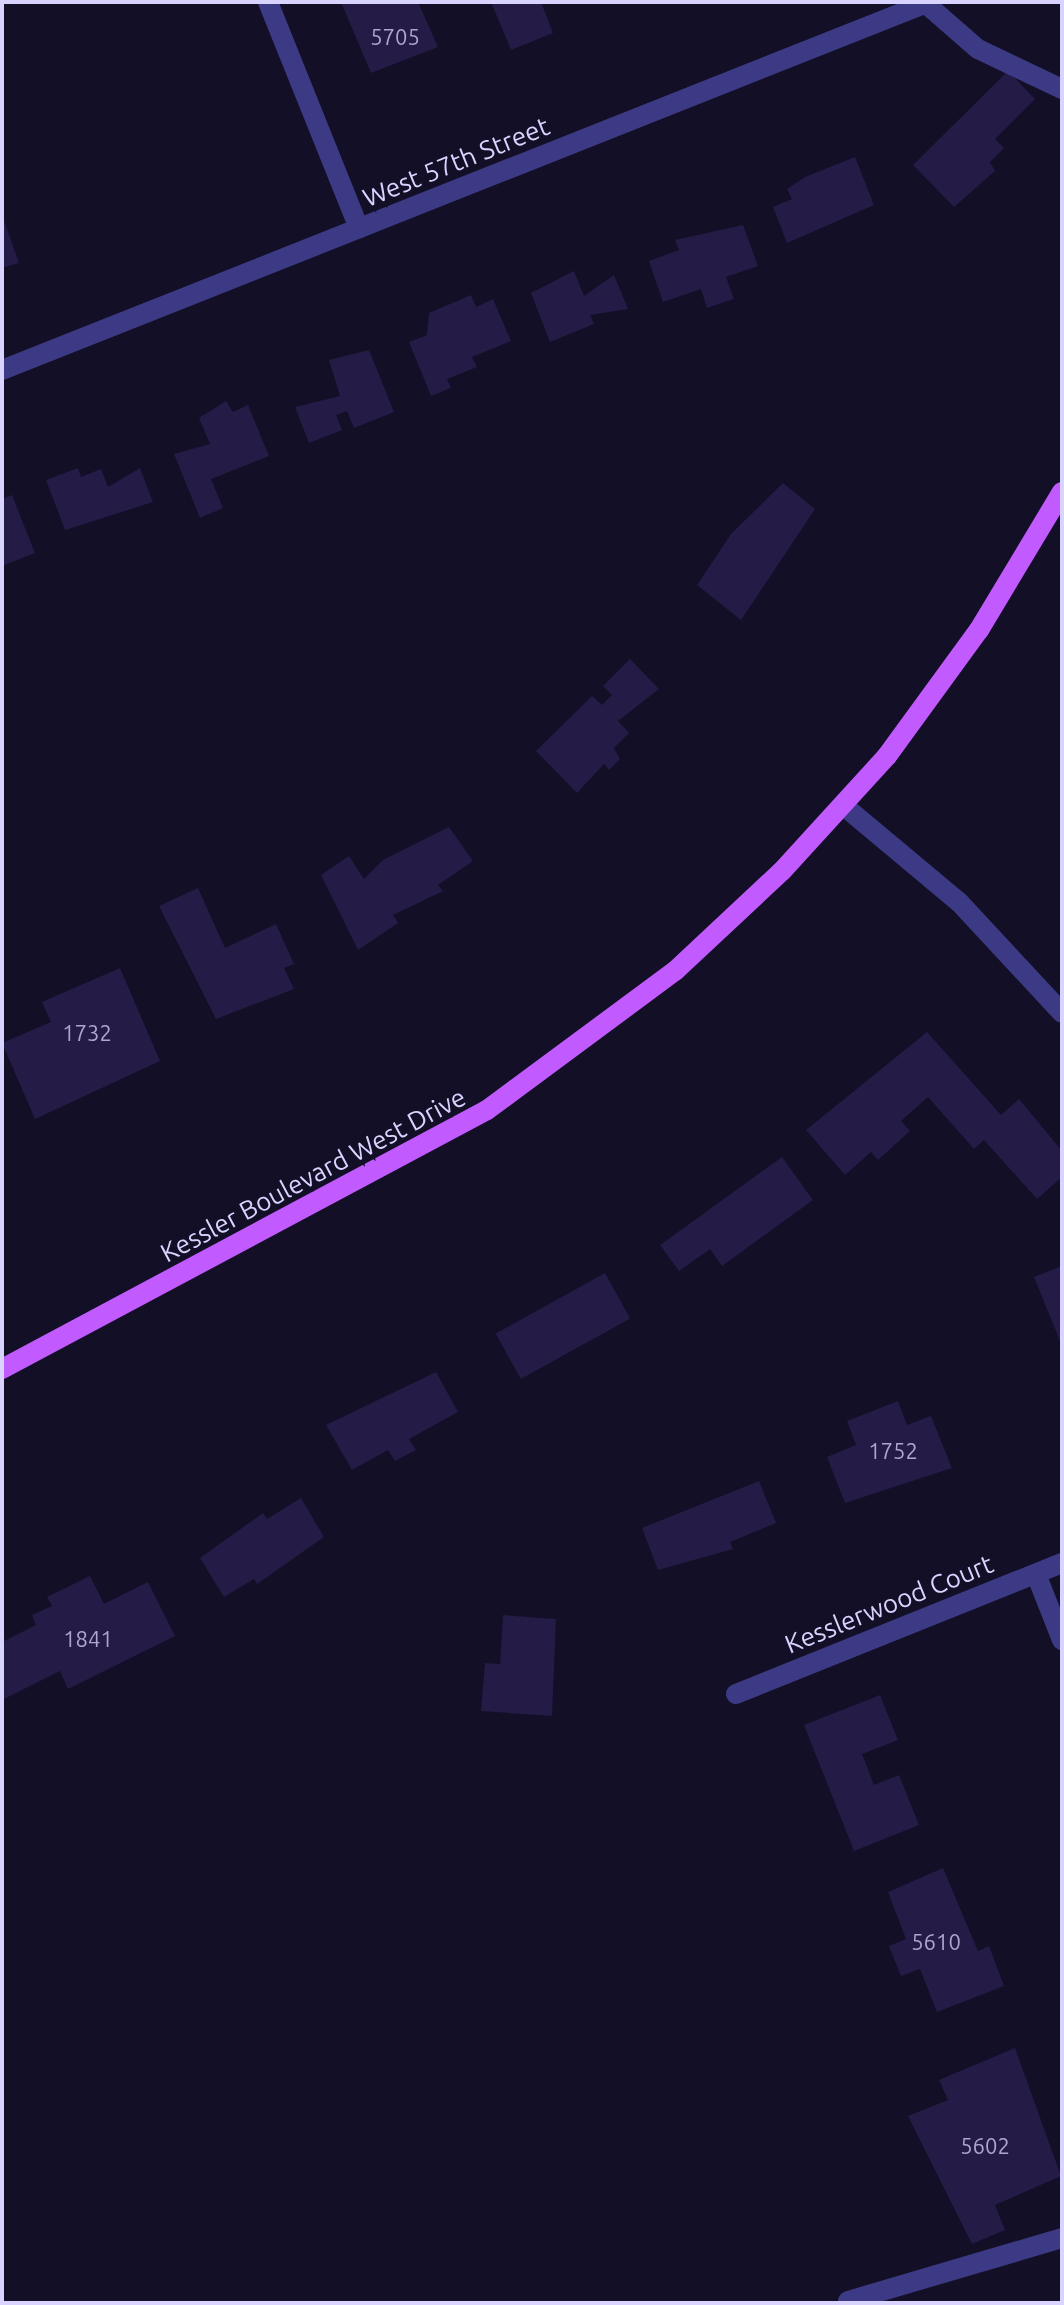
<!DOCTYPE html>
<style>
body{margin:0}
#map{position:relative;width:1064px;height:2305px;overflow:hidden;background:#130f26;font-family:Ubuntu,sans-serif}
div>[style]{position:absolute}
.building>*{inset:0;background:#241b47;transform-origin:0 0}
.minor>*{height:20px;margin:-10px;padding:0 10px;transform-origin:10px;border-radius:10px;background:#3d3a85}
.major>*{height:20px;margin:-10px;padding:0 10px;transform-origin:10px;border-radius:10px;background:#c25bff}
span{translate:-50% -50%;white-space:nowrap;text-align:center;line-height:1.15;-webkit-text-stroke:7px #130f26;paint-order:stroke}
.number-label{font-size:22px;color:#aca6d1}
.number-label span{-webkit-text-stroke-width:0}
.street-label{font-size:26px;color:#d9d4ff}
.frame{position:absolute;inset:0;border:4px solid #d9d4ff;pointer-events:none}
</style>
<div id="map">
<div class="building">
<div style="clip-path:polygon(341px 2px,418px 2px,438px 47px,371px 73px)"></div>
<div style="clip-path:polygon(491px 2px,541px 2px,553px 33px,511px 50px)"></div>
<div style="clip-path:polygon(1008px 71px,1035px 99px,995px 139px,1004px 148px,990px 162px,995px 171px,954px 207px,913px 165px)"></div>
<div style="clip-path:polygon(855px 157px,874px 205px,787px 243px,773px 207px,792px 199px,787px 189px,805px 177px)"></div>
<div style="clip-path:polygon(2px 215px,19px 263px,2px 268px)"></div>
<div style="clip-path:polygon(743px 225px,758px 266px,726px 277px,734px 299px,707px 308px,701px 289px,663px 302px,649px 261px,679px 250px,675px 240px)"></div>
<div style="clip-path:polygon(574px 271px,584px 296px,614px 275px,628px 309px,590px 315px,594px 324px,550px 342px,531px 293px)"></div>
<div style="clip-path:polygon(471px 295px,476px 307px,493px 299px,511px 341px,472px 357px,477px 367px,447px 379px,451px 388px,431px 396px,409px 342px,427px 335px,429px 313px)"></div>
<div style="clip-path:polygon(369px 350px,394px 412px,354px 428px,347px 411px,336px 415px,342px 430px,309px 443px,295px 407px,340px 396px,329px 360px)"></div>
<div style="clip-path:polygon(226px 401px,233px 412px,248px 405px,269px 456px,211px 479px,223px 508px,200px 518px,174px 454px,210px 444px,199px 418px)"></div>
<div style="clip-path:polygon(78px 468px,81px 477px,101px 469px,108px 487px,140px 468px,153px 502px,65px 530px,46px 480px)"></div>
<div style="clip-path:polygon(783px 483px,815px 509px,741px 620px,697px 585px,731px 534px)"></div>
<div style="clip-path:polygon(12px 495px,35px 553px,2px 566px,2px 499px)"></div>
<div style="clip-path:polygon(630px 659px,659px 689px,618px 721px,629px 733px,614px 748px,620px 759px,609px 770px,604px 764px,577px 793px,536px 751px,592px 696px,602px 705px,612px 695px,603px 686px)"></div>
<div style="clip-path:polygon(449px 827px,473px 861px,438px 885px,443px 891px,393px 915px,398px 923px,358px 950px,321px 875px,349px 856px,364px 879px,383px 860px)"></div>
<div style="clip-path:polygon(198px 888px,225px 948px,276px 924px,294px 964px,284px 968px,294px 989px,216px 1019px,159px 906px)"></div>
<div style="clip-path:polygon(120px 968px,160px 1061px,35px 1119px,2px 1043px,51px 1022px,42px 1002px)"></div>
<div style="clip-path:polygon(927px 1032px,1001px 1115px,1019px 1099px,1062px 1151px,1062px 1177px,1037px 1199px,984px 1140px,974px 1149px,928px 1097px,901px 1121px,910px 1131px,878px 1160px,871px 1152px,845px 1175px,806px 1130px)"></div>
<div style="clip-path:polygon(782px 1157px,813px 1200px,722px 1266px,710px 1249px,679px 1271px,660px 1245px)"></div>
<div style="clip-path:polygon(1062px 1266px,1062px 1346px,1034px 1277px)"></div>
<div style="left:605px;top:1273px;width:52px;height:125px;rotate:61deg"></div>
<div style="clip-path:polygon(436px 1372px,458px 1412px,409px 1439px,416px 1450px,395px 1461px,388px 1450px,352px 1470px,326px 1425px)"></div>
<div style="clip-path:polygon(898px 1401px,907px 1425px,931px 1416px,952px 1468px,845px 1503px,827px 1457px,856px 1445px,847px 1421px)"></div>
<div style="clip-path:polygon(759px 1481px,776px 1523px,730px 1542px,733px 1549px,658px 1570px,642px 1528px)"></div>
<div style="clip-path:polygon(301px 1498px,324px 1537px,257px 1584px,254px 1579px,224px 1597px,200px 1558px,263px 1513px,267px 1519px)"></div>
<div style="clip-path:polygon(90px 1576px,104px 1604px,148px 1582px,175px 1636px,68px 1689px,60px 1671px,2px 1700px,2px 1642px,36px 1625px,32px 1615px,52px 1606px,47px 1597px)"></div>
<div style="clip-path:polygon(503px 1615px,556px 1619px,552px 1716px,481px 1711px,485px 1663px,500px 1664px)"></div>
<div style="clip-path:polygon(880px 1695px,898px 1740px,862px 1754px,874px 1785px,899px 1775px,919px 1825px,854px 1851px,804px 1725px)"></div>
<div style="clip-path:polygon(943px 1868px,978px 1951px,989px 1946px,1004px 1986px,937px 2012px,920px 1969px,901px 1976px,889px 1946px,906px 1939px,888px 1892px)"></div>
<div style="clip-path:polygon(1015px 2048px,1061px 2176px,995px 2205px,1005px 2230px,972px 2244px,908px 2116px,948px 2100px,939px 2080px)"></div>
</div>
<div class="minor">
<div style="left:268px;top:2px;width:244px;rotate:68.1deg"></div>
<div style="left:925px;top:3px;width:70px;rotate:41deg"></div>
<div style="left:978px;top:49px;width:93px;rotate:25.5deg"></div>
<div style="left:2px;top:370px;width:997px;rotate:-21.65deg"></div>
<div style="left:844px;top:806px;width:150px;rotate:39.9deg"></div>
<div style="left:959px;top:902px;width:151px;rotate:47.1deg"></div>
<div style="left:1036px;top:1574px;width:71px;rotate:68.5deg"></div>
<div style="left:736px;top:1694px;width:351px;rotate:-21.9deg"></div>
<div style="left:848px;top:2301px;width:223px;rotate:-16.4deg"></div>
</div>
<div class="major">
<div style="left:2px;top:1369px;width:550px;rotate:-28.1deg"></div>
<div style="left:487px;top:1110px;width:234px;rotate:-36.5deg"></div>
<div style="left:675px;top:971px;width:146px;rotate:-43.1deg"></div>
<div style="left:782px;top:871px;width:156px;rotate:-47.6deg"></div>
<div style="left:887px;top:756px;width:156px;rotate:-53.9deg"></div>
<div style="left:979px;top:630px;width:161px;rotate:-59deg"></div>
</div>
<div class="number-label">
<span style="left:395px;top:37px">5705</span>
<span style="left:87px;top:1033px">1732</span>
<span style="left:893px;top:1451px">1752</span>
<span style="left:88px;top:1639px">1841</span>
<span style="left:936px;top:1942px">5610</span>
<span style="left:985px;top:2146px">5602</span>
</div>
<div class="street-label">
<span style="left:456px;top:162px;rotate:-22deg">West 57th Street</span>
<span style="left:313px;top:1175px;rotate:-28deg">Kessler Boulevard West Drive</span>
<span style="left:889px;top:1604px;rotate:-22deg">Kesslerwood Court</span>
</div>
<div class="frame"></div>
</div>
